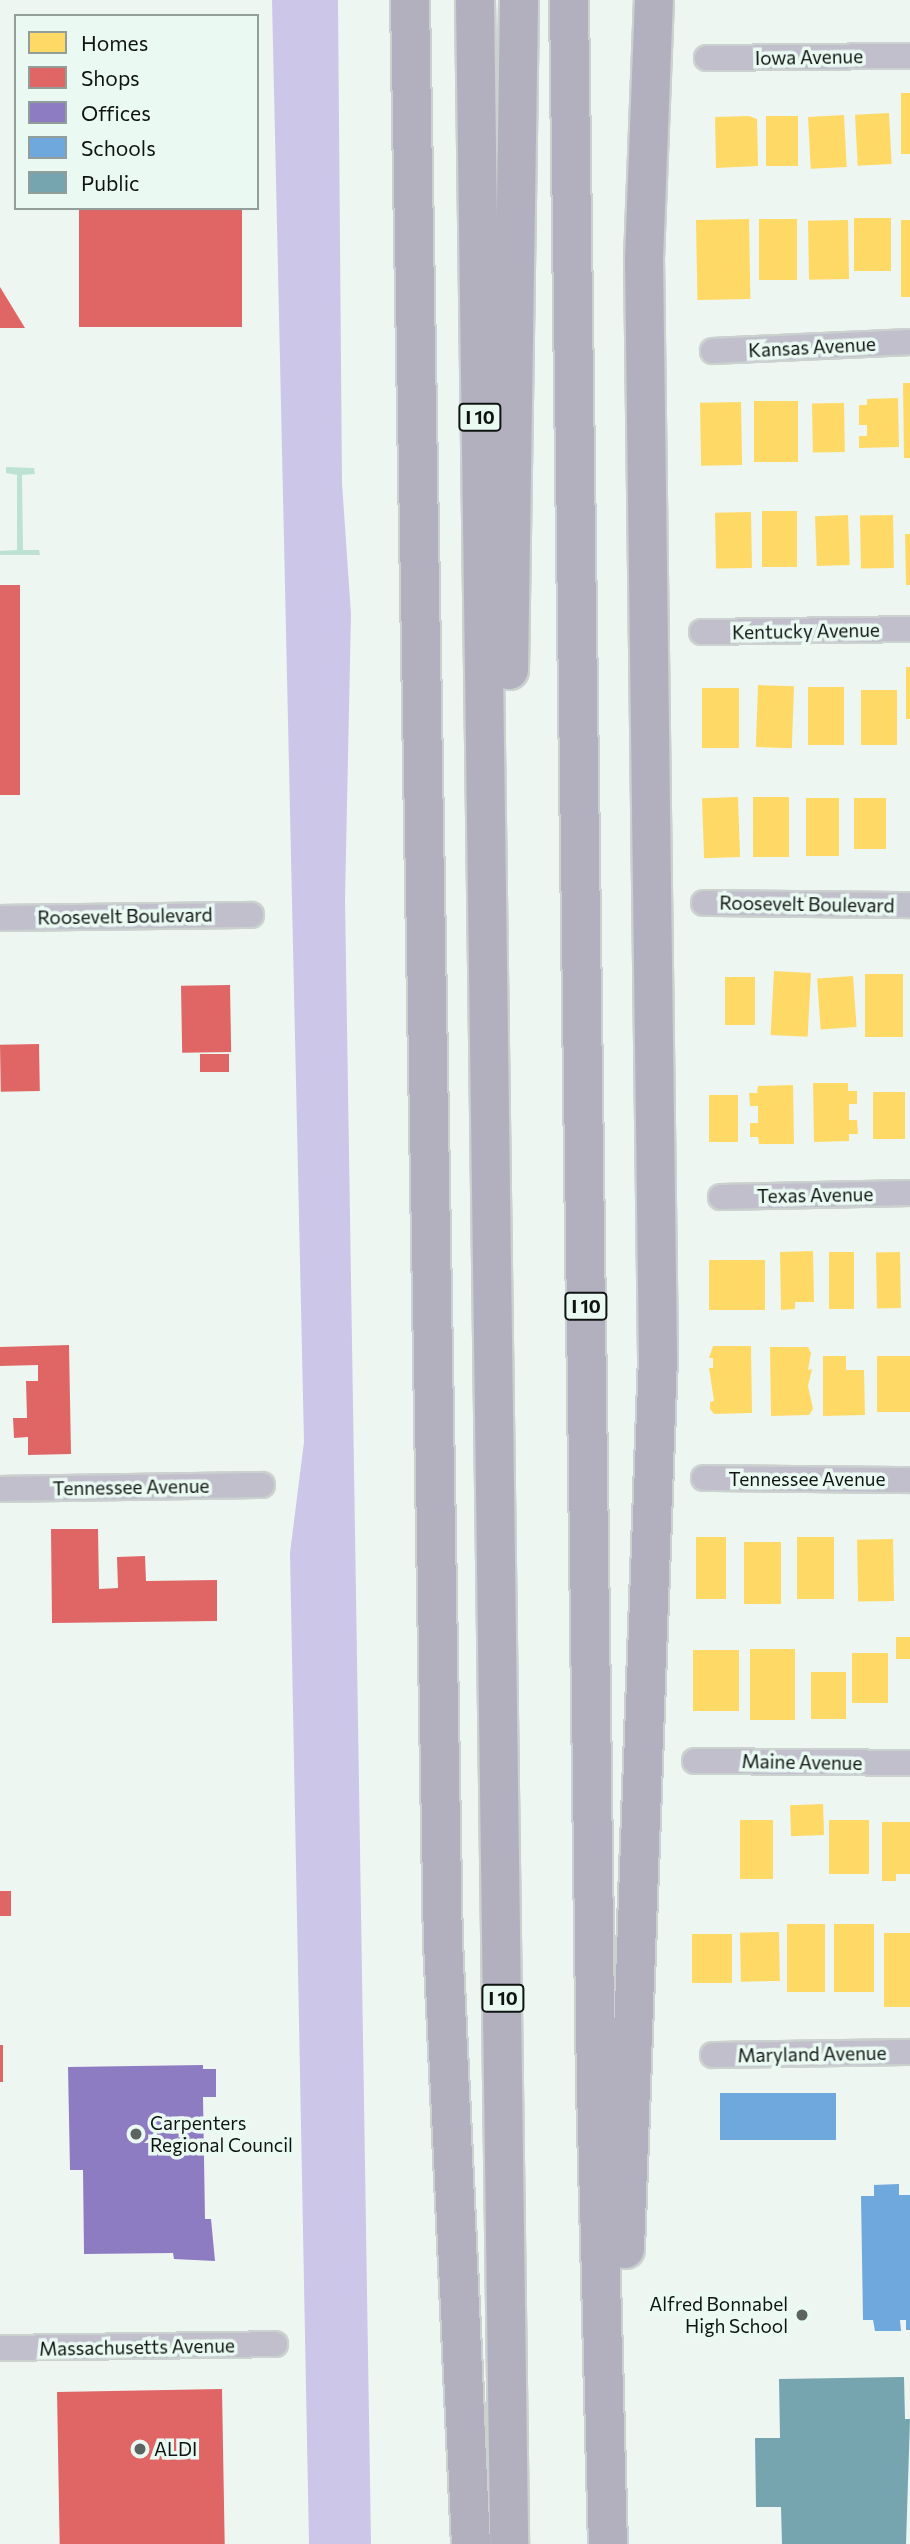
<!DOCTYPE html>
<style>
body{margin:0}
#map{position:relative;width:910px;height:2544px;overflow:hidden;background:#eef6f2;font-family:Commissioner,sans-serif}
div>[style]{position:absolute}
.green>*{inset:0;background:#bde2d3}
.water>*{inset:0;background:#ccc6e9}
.homes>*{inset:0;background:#ffd966;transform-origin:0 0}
.shops>*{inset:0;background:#e06666;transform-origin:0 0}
.offices>*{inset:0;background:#8e7cc3}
.schools>*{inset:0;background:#6fa8dc;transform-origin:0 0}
.public>*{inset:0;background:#76a5af}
.roads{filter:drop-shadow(2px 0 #cbd1ce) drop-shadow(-2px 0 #cbd1ce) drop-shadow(0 2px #cbd1ce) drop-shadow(0 -2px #cbd1ce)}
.minor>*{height:24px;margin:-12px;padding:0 12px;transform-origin:12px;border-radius:12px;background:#c0bfcb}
.motorway>*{height:38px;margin:-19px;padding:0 19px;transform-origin:19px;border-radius:19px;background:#b2b0bf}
.dots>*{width:19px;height:19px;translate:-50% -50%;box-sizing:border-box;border:4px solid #eafaf3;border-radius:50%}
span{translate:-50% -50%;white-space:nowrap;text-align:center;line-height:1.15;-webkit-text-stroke:7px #eafaf3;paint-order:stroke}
.shield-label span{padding:2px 5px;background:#eafaf3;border:2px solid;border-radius:5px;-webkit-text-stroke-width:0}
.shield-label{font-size:18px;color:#0f1412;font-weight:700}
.street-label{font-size:19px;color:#0f1412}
.poi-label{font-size:19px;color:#0f1412}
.left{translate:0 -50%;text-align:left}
.right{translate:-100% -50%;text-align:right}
.legend{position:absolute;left:14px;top:14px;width:245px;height:196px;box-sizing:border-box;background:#eafaf3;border:2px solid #929e99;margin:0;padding:9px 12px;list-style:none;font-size:21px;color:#0f1412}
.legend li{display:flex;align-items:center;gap:14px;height:35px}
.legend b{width:35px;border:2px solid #929e99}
</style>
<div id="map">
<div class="green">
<div style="clip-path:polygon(6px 467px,34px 468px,35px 474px,22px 475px,23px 550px,39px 550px,40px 555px,0 555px,0 551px,17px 550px,17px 475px,6px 473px)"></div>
</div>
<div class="water">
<div style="clip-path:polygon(272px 0,338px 0,342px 483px,351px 614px,345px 900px,371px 2544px,309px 2544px,290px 1553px,304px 1442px)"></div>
</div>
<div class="homes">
<div style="left:901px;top:93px;width:9px;height:61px"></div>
<div style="left:889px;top:113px;width:51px;height:34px;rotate:87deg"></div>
<div style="left:844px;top:115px;width:52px;height:36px;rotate:87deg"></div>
<div style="clip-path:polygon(749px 116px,757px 119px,758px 166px,716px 168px,715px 117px)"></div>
<div style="left:766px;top:116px;width:32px;height:50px"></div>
<div style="left:891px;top:218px;width:53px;height:37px;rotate:90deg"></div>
<div style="left:749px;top:219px;width:80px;height:53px;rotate:89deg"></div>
<div style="left:759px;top:219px;width:38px;height:61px"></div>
<div style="left:848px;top:220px;width:59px;height:40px;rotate:89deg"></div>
<div style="left:901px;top:220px;width:9px;height:77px"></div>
<div style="clip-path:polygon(903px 383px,910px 383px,910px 458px,904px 458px)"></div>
<div style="clip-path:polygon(898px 398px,899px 447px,859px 448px,859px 436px,867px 436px,867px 425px,859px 425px,859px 405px,867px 405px,867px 399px)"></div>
<div style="left:798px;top:401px;width:61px;height:44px;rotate:90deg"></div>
<div style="left:741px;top:402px;width:63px;height:41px;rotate:89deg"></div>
<div style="left:844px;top:403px;width:49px;height:32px;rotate:89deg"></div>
<div style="left:797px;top:511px;width:56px;height:35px;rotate:90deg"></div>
<div style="left:751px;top:512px;width:56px;height:36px;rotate:89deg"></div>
<div style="left:848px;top:515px;width:50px;height:33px;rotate:88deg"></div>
<div style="left:893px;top:515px;width:53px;height:33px;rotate:89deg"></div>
<div style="clip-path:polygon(905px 534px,910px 534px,910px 585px,906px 585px)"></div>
<div style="left:906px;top:667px;width:4px;height:52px"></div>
<div style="left:758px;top:685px;width:36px;height:62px;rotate:2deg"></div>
<div style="left:844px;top:687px;width:58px;height:36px;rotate:90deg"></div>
<div style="left:702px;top:688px;width:37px;height:60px"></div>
<div style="left:861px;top:690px;width:36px;height:55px"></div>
<div style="left:738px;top:797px;width:60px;height:36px;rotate:88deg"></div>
<div style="left:753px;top:797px;width:36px;height:60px"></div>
<div style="left:806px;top:798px;width:33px;height:58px"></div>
<div style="left:854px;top:798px;width:32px;height:51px"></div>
<div style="left:774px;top:971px;width:37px;height:64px;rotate:3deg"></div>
<div style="left:903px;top:974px;width:63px;height:38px;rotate:90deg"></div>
<div style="left:853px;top:976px;width:51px;height:36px;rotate:86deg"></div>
<div style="left:725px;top:977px;width:30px;height:48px"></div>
<div style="clip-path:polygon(813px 1083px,848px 1083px,848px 1091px,857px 1091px,857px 1104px,849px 1104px,849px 1120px,857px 1120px,858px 1134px,849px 1134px,849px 1141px,814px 1142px)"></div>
<div style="clip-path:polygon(793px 1085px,794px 1144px,759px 1144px,758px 1137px,750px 1137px,750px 1123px,758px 1123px,758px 1106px,750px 1106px,749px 1093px,757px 1093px,758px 1086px)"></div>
<div style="left:873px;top:1092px;width:32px;height:47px"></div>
<div style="left:709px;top:1095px;width:29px;height:47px"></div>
<div style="clip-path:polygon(813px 1251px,814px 1302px,795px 1302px,795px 1309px,781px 1310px,780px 1252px)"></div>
<div style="left:854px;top:1252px;width:57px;height:25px;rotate:90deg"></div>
<div style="left:900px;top:1252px;width:56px;height:24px;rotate:89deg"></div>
<div style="left:709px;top:1260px;width:56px;height:50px"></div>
<div style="clip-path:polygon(713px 1346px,751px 1346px,752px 1413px,714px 1414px,710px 1409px,710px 1402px,714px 1401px,709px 1368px,713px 1368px,713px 1358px,709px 1358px)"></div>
<div style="clip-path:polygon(770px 1347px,808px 1347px,811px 1353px,808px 1370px,812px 1369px,808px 1386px,813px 1409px,809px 1415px,771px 1416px)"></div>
<div style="clip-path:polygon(823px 1356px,846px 1356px,846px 1370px,864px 1370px,865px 1415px,823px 1416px)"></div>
<div style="left:877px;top:1356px;width:33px;height:56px"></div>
<div style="left:696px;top:1537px;width:30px;height:62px"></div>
<div style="left:797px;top:1537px;width:37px;height:62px"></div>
<div style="left:893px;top:1539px;width:62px;height:36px;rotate:89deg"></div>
<div style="left:744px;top:1542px;width:37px;height:62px"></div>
<div style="left:910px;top:1637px;width:22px;height:14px;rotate:90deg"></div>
<div style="left:750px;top:1649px;width:45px;height:71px"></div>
<div style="left:693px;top:1650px;width:46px;height:61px"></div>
<div style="left:888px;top:1653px;width:50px;height:36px;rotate:90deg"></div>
<div style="left:846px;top:1672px;width:47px;height:35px;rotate:90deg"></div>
<div style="left:823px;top:1804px;width:31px;height:33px;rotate:88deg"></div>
<div style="left:740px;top:1820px;width:33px;height:59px"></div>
<div style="left:869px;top:1820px;width:54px;height:40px;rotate:90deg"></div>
<div style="clip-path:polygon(882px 1822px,910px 1822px,910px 1874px,896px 1874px,896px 1881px,882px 1881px)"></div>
<div style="left:787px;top:1924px;width:38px;height:68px"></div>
<div style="left:874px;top:1924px;width:68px;height:40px;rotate:90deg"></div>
<div style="left:779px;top:1932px;width:49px;height:39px;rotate:89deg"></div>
<div style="left:884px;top:1933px;width:26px;height:74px"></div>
<div style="left:692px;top:1934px;width:40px;height:49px"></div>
</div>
<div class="shops">
<div style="left:79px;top:208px;width:163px;height:119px"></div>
<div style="clip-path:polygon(0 287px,25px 328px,0 328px)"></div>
<div style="left:0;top:585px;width:20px;height:210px"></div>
<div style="left:230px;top:985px;width:67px;height:49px;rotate:89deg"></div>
<div style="left:39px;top:1044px;width:47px;height:39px;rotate:89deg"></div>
<div style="left:200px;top:1054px;width:29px;height:18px"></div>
<div style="clip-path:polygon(69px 1345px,71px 1454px,28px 1455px,28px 1437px,14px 1438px,13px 1418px,27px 1418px,26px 1381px,38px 1381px,38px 1365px,0 1366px,0 1347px)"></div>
<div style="clip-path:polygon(51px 1529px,98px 1529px,99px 1589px,118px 1588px,117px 1557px,145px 1556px,146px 1581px,217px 1580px,217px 1621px,52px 1623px)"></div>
<div style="left:0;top:1891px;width:11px;height:25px"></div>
<div style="left:0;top:2045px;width:3px;height:37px"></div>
<div style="left:222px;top:2389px;width:155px;height:165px;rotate:89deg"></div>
</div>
<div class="offices">
<div style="clip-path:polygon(203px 2065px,203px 2069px,216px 2069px,216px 2097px,203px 2097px,205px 2219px,211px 2219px,215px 2261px,174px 2259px,173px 2253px,84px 2254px,83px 2170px,70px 2170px,68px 2067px)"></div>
</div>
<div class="schools">
<div style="left:836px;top:2093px;width:47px;height:116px;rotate:90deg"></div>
<div style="clip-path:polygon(899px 2184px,899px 2195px,910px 2195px,910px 2330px,906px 2330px,906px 2320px,900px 2320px,901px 2331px,875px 2331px,873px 2320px,863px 2320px,861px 2196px,874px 2196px,874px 2185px)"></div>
</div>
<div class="public">
<div style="clip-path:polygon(904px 2377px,905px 2419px,910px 2419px,906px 2544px,782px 2544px,781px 2507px,756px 2507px,755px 2438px,780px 2438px,779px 2379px)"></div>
</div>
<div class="roads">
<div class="minor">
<div style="left:707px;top:58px;width:203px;rotate:-0.6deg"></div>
<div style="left:713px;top:351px;width:197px;rotate:-2.6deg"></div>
<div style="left:702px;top:632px;width:208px;rotate:-0.8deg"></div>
<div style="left:704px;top:903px;width:206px;rotate:0.6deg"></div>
<div style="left:0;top:918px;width:251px;rotate:-0.7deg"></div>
<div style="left:721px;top:1197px;width:189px;rotate:-1.2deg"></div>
<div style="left:704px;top:1478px;width:206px;rotate:0.6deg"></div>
<div style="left:0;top:1489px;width:262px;rotate:-0.9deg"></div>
<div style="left:695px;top:1761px;width:215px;rotate:0.5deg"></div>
<div style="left:713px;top:2055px;width:197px;rotate:-0.9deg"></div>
<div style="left:0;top:2348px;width:275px;rotate:-0.8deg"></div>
</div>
<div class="motorway">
<div style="left:410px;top:0;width:1942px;rotate:89.03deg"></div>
<div style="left:443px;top:1942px;width:603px;rotate:87.34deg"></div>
<div style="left:475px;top:0;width:2544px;rotate:89.23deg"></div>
<div style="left:569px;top:0;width:2088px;rotate:89.26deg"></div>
<div style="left:596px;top:2088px;width:456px;rotate:88.5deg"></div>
<div style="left:509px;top:670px;width:670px;rotate:-89.14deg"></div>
<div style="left:625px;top:2249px;width:893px;rotate:-87.88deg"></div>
<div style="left:658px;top:1357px;width:1098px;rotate:-90.73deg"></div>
<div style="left:644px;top:259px;width:259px;rotate:-87.8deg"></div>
</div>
</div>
<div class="dots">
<div style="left:136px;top:2134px;background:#5d6360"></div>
<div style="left:802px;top:2315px;background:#5d6360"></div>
<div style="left:140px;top:2449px;background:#5d6360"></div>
</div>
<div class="shield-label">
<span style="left:480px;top:417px">I 10</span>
<span style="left:586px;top:1306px">I 10</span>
<span style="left:503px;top:1998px">I 10</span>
</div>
<div class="street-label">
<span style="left:809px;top:57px;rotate:-1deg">Iowa Avenue</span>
<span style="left:812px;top:347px;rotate:-3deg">Kansas Avenue</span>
<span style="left:806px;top:631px;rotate:-1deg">Kentucky Avenue</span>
<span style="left:807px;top:904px;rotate:1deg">Roosevelt Boulevard</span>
<span style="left:125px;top:916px;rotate:-1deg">Roosevelt Boulevard</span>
<span style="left:815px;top:1195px;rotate:-1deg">Texas Avenue</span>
<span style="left:807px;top:1479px">Tennessee Avenue</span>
<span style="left:131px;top:1487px;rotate:-1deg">Tennessee Avenue</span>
<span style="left:802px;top:1762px;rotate:1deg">Maine Avenue</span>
<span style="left:812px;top:2054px;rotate:-1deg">Maryland Avenue</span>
<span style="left:137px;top:2347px;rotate:-1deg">Massachusetts Avenue</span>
</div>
<div class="poi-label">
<span class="left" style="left:150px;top:2134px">Carpenters<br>Regional Council</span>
<span class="right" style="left:788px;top:2315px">Alfred Bonnabel<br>High School</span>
<span class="left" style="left:154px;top:2449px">ALDI</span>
</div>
<ul class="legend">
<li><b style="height:19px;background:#ffd966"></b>Homes</li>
<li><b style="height:19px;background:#e06666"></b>Shops</li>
<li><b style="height:19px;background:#8e7cc3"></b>Offices</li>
<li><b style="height:19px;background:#6fa8dc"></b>Schools</li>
<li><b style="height:19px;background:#76a5af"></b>Public</li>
</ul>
</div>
